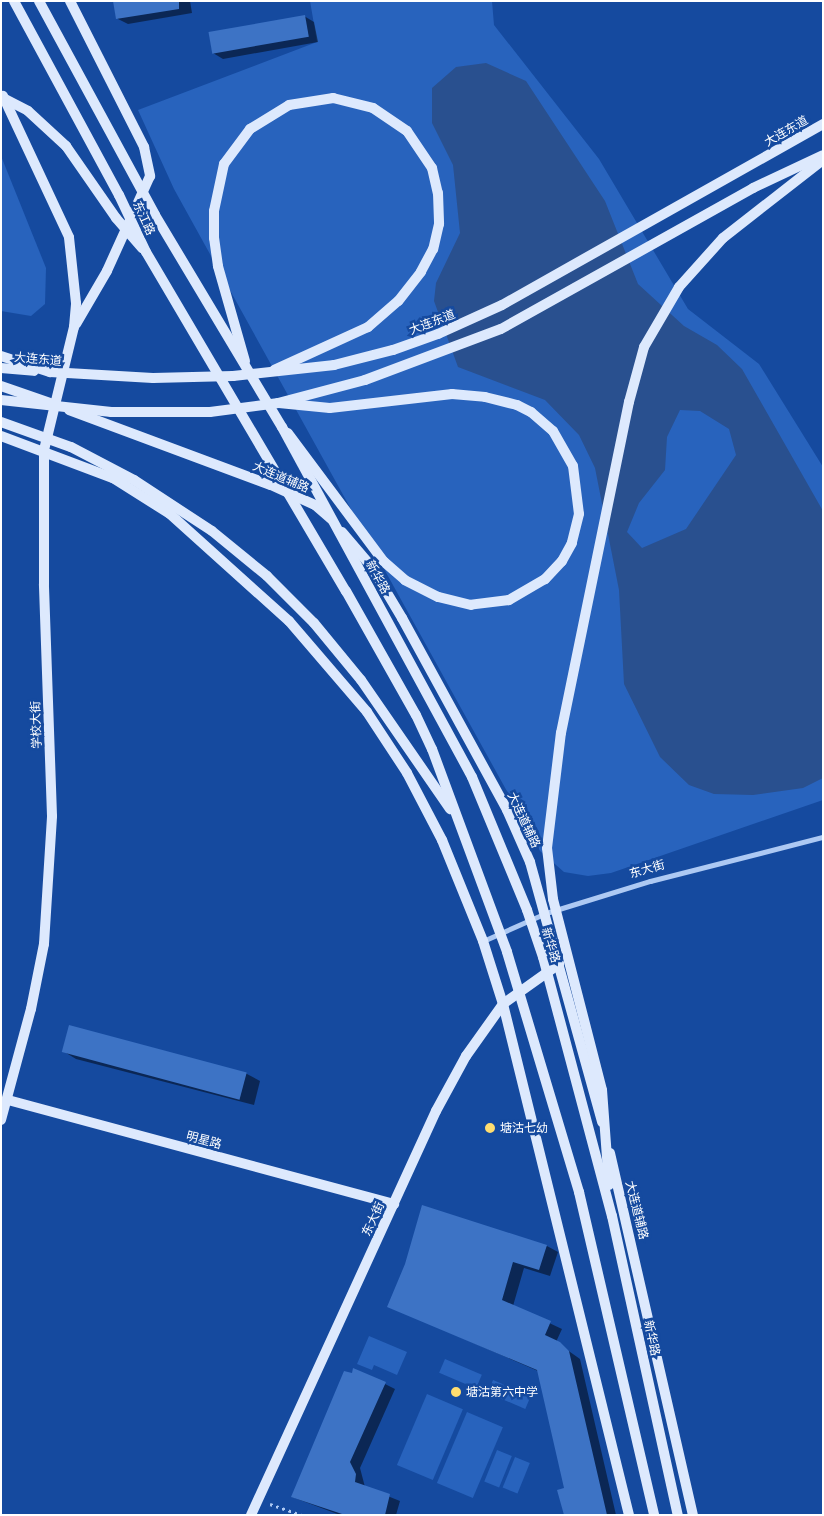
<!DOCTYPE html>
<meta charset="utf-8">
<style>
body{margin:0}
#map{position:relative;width:824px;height:1516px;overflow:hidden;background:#154a9f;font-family:"Noto Sans","Noto Sans SC",sans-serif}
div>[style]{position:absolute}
.green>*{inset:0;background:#2863bd;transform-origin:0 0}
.water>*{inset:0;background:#29508f}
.shadow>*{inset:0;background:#0007}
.building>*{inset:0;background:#3d73c5;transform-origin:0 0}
.path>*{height:3px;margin-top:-1.5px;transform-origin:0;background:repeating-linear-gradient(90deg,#adc9f3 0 2.5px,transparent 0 6.5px)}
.street>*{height:5px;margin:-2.5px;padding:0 2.5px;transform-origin:2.5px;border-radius:2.5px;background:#adc9f3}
.secondary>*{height:10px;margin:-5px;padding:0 5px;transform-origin:5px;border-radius:5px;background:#dde9fd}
.secondary-bridge>*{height:10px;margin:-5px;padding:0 5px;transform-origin:5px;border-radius:5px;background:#dde9fd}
.dots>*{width:14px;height:14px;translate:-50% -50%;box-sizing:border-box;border:2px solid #154a9f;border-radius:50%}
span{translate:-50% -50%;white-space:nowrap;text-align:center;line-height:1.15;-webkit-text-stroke:5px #154a9f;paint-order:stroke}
.street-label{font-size:12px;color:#fff}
.poi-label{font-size:12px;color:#fff}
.left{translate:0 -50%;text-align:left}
.frame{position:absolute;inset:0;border:2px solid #fff;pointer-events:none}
</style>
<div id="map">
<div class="green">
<div style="clip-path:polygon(310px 1px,492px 1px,494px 25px,599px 159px,688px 309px,759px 364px,823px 467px,823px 800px,611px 873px,588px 876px,564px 872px,540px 851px,174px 189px,138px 110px,317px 42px)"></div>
<div style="clip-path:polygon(1px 156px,46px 268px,45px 304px,31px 316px,1px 311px)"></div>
<div style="clip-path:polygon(369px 1336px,407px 1352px,397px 1375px,374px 1365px,372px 1370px,357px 1364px)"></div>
<div style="left:445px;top:1359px;width:40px;height:15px;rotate:23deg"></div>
<div style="left:493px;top:1380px;width:41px;height:14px;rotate:23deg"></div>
<div style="left:427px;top:1394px;width:39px;height:77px;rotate:23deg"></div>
<div style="left:467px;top:1412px;width:39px;height:77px;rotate:23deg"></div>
<div style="left:497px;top:1450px;width:16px;height:34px;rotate:22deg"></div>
<div style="left:515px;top:1457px;width:16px;height:33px;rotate:22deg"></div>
</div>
<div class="water">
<div style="clip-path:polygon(evenodd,486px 63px,526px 81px,605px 201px,638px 284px,684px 326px,717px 345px,742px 369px,823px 511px,823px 778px,803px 788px,753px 795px,714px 794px,689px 785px,660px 757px,624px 684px,619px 590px,595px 468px,579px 435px,545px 400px,458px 367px,434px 301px,436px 283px,460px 233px,453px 165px,432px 123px,432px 88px,456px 67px,486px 63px,680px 410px,700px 411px,729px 429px,736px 455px,686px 529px,642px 548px,627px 532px,639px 503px,665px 470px,667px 437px,680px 410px)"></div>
</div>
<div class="shadow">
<div style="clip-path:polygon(114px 1px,190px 1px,192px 13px,128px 24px,118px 19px)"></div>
<div style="clip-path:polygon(304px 16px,314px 22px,318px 42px,223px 59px,213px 53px)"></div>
<div style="clip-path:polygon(70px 1027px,247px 1074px,260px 1081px,254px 1105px,76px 1059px,63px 1051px)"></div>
<div style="clip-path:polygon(547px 1246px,558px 1252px,550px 1276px,524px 1268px,513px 1306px,562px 1329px,556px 1342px,580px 1359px,616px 1515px,565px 1515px,566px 1489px,538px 1371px,389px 1306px)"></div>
<div style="clip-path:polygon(385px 1384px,395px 1389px,360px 1468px,365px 1487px,400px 1501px,396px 1515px,340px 1515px,292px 1497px)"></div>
</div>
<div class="building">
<div style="clip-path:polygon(113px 1px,179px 1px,179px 9px,116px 19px)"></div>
<div style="left:305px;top:15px;width:22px;height:98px;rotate:80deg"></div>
<div style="left:69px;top:1025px;width:184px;height:28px;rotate:15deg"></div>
<div style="clip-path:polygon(422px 1205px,547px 1245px,539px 1270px,513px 1262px,502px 1300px,551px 1321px,545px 1335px,560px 1342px,569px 1351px,607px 1515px,564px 1515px,557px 1490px,564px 1488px,537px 1370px,387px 1307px,405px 1264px)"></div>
<div style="clip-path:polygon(353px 1368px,386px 1382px,350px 1462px,356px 1474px,355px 1482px,390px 1494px,385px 1515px,345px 1515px,291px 1497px,344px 1371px,352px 1373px)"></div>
</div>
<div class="path">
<div style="left:270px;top:1504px;width:34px;rotate:19deg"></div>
</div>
<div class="street">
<div style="left:483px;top:941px;width:69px;rotate:-24deg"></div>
<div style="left:546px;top:913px;width:109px;rotate:-17.1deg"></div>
<div style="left:650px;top:881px;width:179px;rotate:-14.3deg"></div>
</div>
<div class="secondary">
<div style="left:70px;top:1px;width:164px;rotate:63.1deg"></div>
<div style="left:144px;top:147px;width:30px;rotate:78deg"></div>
<div style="left:150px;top:176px;width:104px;rotate:114.4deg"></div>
<div style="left:107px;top:271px;width:61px;rotate:120.3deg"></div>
<div style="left:1px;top:356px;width:52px;rotate:18.1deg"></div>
<div style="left:245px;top:361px;width:99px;rotate:-105.9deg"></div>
<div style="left:218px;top:266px;width:28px;rotate:-98deg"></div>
<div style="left:214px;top:238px;width:27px;rotate:-90deg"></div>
<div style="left:214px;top:211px;width:48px;rotate:-78deg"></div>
<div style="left:224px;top:164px;width:44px;rotate:-53.4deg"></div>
<div style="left:250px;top:129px;width:46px;rotate:-31.6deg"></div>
<div style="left:289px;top:105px;width:45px;rotate:-9deg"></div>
<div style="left:333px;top:98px;width:41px;rotate:14deg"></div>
<div style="left:373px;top:108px;width:41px;rotate:34.1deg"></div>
<div style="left:407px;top:131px;width:45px;rotate:56deg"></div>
<div style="left:432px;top:168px;width:26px;rotate:77deg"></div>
<div style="left:438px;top:193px;width:31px;rotate:88deg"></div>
<div style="left:439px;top:224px;width:26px;rotate:103deg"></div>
<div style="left:433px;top:249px;width:26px;rotate:118deg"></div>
<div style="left:421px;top:272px;width:37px;rotate:128deg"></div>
<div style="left:398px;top:301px;width:40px;rotate:139deg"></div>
<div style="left:368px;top:327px;width:103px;rotate:155.4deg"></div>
<div style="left:1px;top:368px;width:33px;rotate:5deg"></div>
<div style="left:1px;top:386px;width:55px;rotate:19.1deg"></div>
<div style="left:279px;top:403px;width:51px;rotate:5.6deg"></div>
<div style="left:330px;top:408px;width:123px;rotate:-6.5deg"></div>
<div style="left:452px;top:394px;width:33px;rotate:5deg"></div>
<div style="left:485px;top:397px;width:33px;rotate:14deg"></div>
<div style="left:517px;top:405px;width:16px;rotate:27deg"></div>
<div style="left:531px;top:412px;width:29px;rotate:41deg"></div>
<div style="left:553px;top:431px;width:40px;rotate:60.3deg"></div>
<div style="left:573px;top:466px;width:48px;rotate:82.9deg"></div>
<div style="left:579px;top:514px;width:30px;rotate:104deg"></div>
<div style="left:572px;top:543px;width:21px;rotate:119deg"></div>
<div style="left:562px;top:561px;width:25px;rotate:133deg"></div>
<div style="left:545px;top:579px;width:42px;rotate:149.7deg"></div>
<div style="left:509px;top:600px;width:38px;rotate:173deg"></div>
<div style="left:471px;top:605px;width:34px;rotate:-166deg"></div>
<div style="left:438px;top:597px;width:37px;rotate:-153deg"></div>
<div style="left:405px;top:580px;width:28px;rotate:-139deg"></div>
<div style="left:384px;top:562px;width:161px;rotate:-126.7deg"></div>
<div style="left:69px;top:410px;width:215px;rotate:20.4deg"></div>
<div style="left:271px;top:485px;width:48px;rotate:24.4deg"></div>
<div style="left:315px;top:505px;width:21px;rotate:41deg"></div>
<div style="left:1px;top:436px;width:120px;rotate:20.6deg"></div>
<div style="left:113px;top:478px;width:67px;rotate:32.3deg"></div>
<div style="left:170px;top:514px;width:160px;rotate:42deg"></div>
<div style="left:289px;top:621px;width:120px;rotate:49.4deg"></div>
<div style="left:367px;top:712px;width:73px;rotate:56.7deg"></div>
<div style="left:407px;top:773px;width:76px;rotate:62.4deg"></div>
<div style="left:442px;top:840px;width:109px;rotate:67.9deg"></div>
<div style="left:483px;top:941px;width:66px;rotate:72.4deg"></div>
<div style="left:503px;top:1004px;width:526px;rotate:76.15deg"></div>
<div style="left:342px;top:532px;width:45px;rotate:49.5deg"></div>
<div style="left:371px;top:566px;width:61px;rotate:59.2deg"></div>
<div style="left:402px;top:618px;width:219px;rotate:61.3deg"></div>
<div style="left:507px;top:810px;width:57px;rotate:66.1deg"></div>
<div style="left:530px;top:862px;width:270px;rotate:74.5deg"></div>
<div style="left:8px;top:1100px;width:400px;rotate:15.1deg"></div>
<div style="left:1px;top:1120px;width:115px;rotate:-74.9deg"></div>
<div style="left:31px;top:1009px;width:66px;rotate:-78.7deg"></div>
<div style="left:44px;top:944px;width:128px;rotate:-86.4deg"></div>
<div style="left:52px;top:816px;width:232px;rotate:-92deg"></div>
<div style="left:44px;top:584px;width:134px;rotate:-90deg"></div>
<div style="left:44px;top:450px;width:127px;rotate:-76.3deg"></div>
<div style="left:74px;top:327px;width:24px;rotate:-85deg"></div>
<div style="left:76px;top:303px;width:66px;rotate:-96.1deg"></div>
<div style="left:69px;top:237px;width:156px;rotate:-115.1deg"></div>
<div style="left:610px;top:1153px;width:371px;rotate:77.1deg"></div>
<div style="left:612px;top:1216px;width:306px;rotate:77.6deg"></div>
<div style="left:251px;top:1515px;width:444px;rotate:-65.4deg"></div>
<div style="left:436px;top:1111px;width:63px;rotate:-61.4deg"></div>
<div style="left:466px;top:1056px;width:64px;rotate:-54.6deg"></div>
<div style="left:503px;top:1004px;width:69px;rotate:-35.5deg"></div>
</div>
<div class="secondary-bridge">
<div style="left:14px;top:1px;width:221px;rotate:61.6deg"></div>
<div style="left:119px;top:195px;width:63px;rotate:64.7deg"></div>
<div style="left:146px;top:252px;width:394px;rotate:59.5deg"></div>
<div style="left:346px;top:591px;width:142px;rotate:60.6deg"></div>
<div style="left:416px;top:715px;width:38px;rotate:65deg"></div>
<div style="left:432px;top:749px;width:216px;rotate:69.7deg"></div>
<div style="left:507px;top:952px;width:251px;rotate:73.3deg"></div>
<div style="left:579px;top:1192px;width:332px;rotate:76.9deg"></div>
<div style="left:39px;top:1px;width:243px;rotate:61.5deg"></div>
<div style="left:155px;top:215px;width:247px;rotate:59.1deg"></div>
<div style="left:282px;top:427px;width:398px;rotate:61.5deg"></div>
<div style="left:472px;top:777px;width:144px;rotate:67.5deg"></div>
<div style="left:527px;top:910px;width:50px;rotate:71.2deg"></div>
<div style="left:543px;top:957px;width:268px;rotate:75.1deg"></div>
<div style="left:1px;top:97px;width:30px;rotate:27deg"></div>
<div style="left:28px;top:111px;width:52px;rotate:42.6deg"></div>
<div style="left:66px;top:146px;width:88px;rotate:55.2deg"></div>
<div style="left:116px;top:218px;width:40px;rotate:49deg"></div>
<div style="left:50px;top:372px;width:103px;rotate:3.3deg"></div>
<div style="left:153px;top:378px;width:80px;rotate:-1.4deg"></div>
<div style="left:233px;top:376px;width:102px;rotate:-6.2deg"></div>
<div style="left:334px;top:365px;width:61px;rotate:-14.3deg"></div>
<div style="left:393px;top:350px;width:48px;rotate:-19.6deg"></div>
<div style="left:438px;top:334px;width:70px;rotate:-24.4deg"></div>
<div style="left:502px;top:305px;width:369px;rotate:-29.4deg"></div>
<div style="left:1px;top:400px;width:111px;rotate:6.2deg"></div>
<div style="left:111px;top:412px;width:99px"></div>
<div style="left:210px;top:412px;width:69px;rotate:-7.5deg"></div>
<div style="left:278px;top:403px;width:90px;rotate:-14.8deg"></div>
<div style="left:365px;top:380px;width:145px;rotate:-20.6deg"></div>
<div style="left:501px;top:329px;width:289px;rotate:-29.2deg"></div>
<div style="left:753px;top:188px;width:77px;rotate:-25.2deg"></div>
<div style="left:1px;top:422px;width:74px;rotate:19.7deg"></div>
<div style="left:71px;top:447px;width:71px;rotate:27.6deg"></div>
<div style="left:134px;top:480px;width:93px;rotate:33.2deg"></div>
<div style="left:212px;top:531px;width:71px;rotate:39.3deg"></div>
<div style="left:267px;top:576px;width:66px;rotate:45deg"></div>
<div style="left:314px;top:623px;width:74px;rotate:50.5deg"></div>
<div style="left:361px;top:680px;width:157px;rotate:55.4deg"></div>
<div style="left:609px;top:1185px;width:95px;rotate:-94.2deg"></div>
<div style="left:602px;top:1090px;width:197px;rotate:-104.4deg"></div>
<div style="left:553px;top:899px;width:51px;rotate:-96.7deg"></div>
<div style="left:547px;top:848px;width:116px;rotate:-83.1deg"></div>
<div style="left:561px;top:733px;width:338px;rotate:-78.4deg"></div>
<div style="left:629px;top:402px;width:57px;rotate:-74.7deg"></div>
<div style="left:644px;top:347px;width:69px;rotate:-59.7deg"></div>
<div style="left:679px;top:287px;width:66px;rotate:-48.1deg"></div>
<div style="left:723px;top:238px;width:127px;rotate:-38deg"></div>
</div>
<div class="dots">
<div style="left:490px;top:1128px;background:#ffdd70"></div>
<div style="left:456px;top:1392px;background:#ffdd70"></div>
</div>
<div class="street-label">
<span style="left:786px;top:131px;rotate:-30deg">大连东道</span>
<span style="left:144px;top:218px;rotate:65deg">东江路</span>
<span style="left:432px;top:322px;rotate:-21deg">大连东道</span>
<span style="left:38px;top:359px;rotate:5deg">大连东道</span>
<span style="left:281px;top:477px;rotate:23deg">大连道辅路</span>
<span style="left:378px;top:577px;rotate:61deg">新华路</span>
<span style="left:36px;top:725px;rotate:-92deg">学校大街</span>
<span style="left:524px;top:820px;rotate:65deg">大连道辅路</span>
<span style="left:647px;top:869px;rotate:-16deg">东大街</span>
<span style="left:551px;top:945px;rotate:73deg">新华路</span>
<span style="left:204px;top:1140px;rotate:15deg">明星路</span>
<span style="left:637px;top:1210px;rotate:76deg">大连道辅路</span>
<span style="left:373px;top:1219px;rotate:-65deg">东大街</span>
<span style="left:652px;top:1338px;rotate:78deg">新华路</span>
</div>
<div class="poi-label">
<span class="left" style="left:500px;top:1128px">塘沽七幼</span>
<span class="left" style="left:466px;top:1392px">塘沽第六中学</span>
</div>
<div class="frame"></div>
</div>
